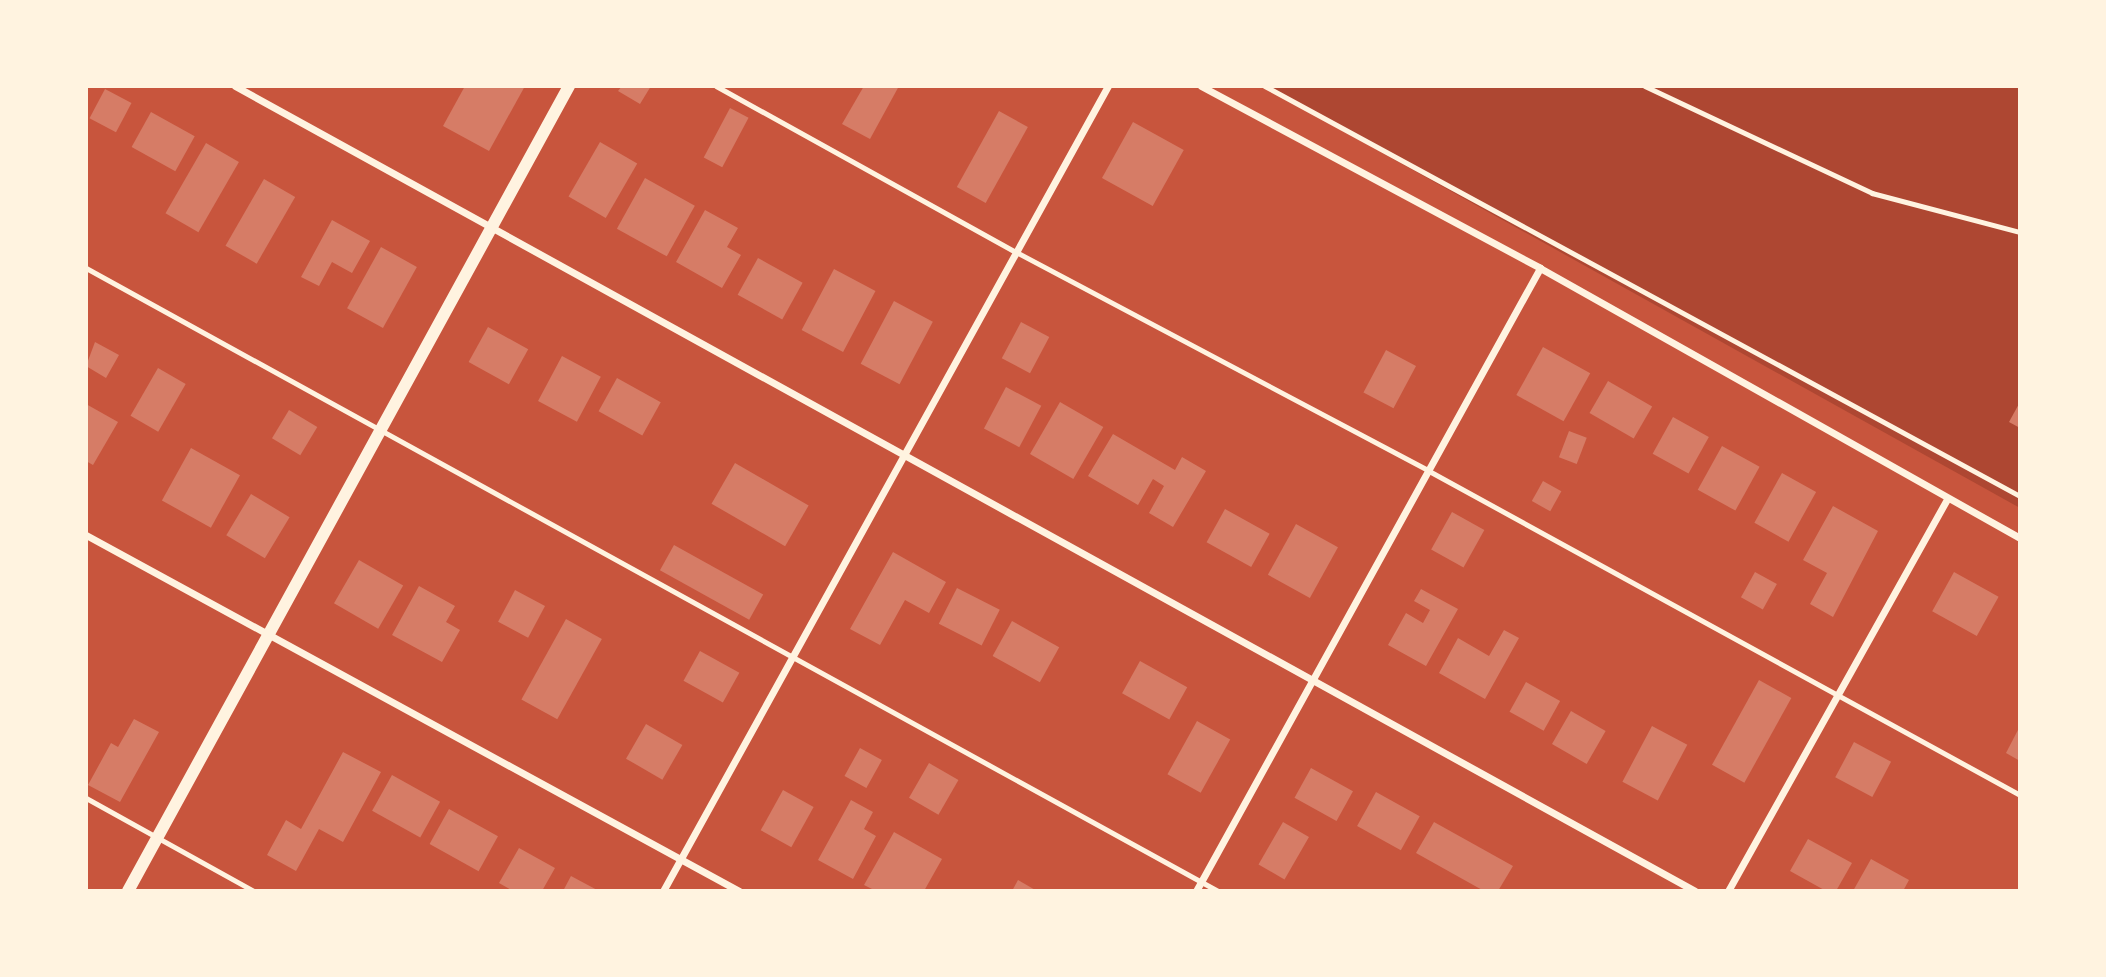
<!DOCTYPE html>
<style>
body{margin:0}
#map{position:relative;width:2106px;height:977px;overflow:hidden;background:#c8553d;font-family:"DejaVu Sans",sans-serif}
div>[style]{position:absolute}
.green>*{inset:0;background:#ae4732}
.building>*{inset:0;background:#d67c66;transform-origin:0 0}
.path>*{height:4.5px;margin:-2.25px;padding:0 2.25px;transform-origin:2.25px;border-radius:2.25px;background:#fff3e0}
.service>*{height:5px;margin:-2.5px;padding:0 2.5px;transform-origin:2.5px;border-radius:2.5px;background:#fff3e0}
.minor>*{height:7px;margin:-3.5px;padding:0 3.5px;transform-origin:3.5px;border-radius:3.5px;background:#fff3e0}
.tertiary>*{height:12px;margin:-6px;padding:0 6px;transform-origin:6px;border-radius:6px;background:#fff3e0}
span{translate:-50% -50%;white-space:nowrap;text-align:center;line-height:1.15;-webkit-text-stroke:7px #fff3e0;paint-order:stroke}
.frame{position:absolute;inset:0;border:88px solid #fff3e0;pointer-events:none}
</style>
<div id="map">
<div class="green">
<div style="clip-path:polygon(1262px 86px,2020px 86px,2020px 508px)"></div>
</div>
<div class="building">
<div style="clip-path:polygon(465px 86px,525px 86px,489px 151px,443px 126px)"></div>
<div style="clip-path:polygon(622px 86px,651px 86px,640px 104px,618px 91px)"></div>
<div style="clip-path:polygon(864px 86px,899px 86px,870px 139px,842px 124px)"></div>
<div style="left:105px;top:89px;width:30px;height:33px;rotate:28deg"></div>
<div style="left:730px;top:108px;width:21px;height:56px;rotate:28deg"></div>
<div style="left:999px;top:111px;width:33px;height:87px;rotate:29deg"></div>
<div style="left:151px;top:112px;width:50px;height:40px;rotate:29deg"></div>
<div style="left:1133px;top:122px;width:58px;height:64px;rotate:29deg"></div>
<div style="left:600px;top:142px;width:43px;height:63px;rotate:30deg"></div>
<div style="left:206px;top:143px;width:38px;height:81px;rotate:30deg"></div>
<div style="left:645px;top:178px;width:57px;height:58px;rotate:29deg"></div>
<div style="left:264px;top:179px;width:36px;height:77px;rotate:30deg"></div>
<div style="clip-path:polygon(705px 210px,738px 228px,727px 247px,741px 255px,722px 288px,676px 262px)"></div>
<div style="clip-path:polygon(332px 220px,370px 241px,352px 273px,332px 262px,319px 286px,301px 277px)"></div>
<div style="left:381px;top:247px;width:41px;height:70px;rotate:29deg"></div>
<div style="left:758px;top:258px;width:51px;height:42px;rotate:29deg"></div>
<div style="left:834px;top:269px;width:47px;height:69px;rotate:28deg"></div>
<div style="left:894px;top:301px;width:44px;height:71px;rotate:28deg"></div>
<div style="left:1021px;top:322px;width:32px;height:41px;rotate:28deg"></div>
<div style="left:488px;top:327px;width:46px;height:40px;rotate:29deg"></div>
<div style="clip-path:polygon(95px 342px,119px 355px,106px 378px,86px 366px)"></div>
<div style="left:1543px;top:347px;width:54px;height:55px;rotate:29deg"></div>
<div style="left:1386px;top:350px;width:34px;height:48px;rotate:28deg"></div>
<div style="left:562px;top:356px;width:44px;height:51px;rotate:28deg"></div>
<div style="left:158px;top:368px;width:32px;height:55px;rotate:30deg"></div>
<div style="left:617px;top:378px;width:50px;height:38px;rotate:29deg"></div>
<div style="left:1608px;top:381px;width:51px;height:37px;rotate:30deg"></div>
<div style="left:1006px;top:387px;width:40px;height:47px;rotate:28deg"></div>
<div style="left:1060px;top:402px;width:50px;height:60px;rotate:30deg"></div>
<div style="clip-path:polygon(2020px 402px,2020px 428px,2009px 422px)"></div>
<div style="clip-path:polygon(86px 404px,118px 422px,93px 465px,86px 461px)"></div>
<div style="left:289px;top:410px;width:33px;height:33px;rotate:31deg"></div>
<div style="left:1673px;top:417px;width:41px;height:42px;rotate:29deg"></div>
<div style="left:1569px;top:431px;width:19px;height:28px;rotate:21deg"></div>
<div style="clip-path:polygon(1113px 434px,1175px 470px,1182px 457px,1206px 471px,1173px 527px,1149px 513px,1164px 486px,1153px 479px,1138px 505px,1088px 476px)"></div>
<div style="left:1722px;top:446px;width:43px;height:50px;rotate:29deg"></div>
<div style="left:191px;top:448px;width:56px;height:60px;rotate:29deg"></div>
<div style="left:735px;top:463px;width:85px;height:47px;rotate:30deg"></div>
<div style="left:1782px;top:473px;width:39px;height:57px;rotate:29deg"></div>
<div style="left:1543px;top:481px;width:21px;height:23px;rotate:29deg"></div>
<div style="left:251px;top:494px;width:45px;height:48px;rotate:31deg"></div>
<div style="clip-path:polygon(1833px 506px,1878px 531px,1833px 617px,1810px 604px,1827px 573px,1803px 560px)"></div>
<div style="left:1225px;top:509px;width:51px;height:38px;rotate:29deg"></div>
<div style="left:1452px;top:512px;width:37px;height:43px;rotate:29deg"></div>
<div style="left:1296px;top:524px;width:48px;height:58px;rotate:29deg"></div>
<div style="left:674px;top:545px;width:102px;height:29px;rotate:29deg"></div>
<div style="clip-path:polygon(893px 552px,946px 582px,929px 613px,905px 600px,880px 645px,850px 629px)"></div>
<div style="left:359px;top:560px;width:51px;height:50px;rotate:30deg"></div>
<div style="left:1755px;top:572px;width:25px;height:29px;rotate:29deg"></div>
<div style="left:1954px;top:572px;width:51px;height:45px;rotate:29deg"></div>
<div style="clip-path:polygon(419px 586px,455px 606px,446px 622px,460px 630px,442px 662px,392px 635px)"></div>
<div style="left:957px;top:588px;width:48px;height:40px;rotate:27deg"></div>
<div style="clip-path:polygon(1421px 589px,1458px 609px,1426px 666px,1388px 645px,1406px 613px,1423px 623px,1430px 610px,1414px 601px)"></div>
<div style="left:515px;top:590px;width:34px;height:36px;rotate:28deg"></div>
<div style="left:566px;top:619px;width:41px;height:92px;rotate:29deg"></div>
<div style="left:1012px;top:621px;width:54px;height:40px;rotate:29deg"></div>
<div style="clip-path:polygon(1504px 630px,1519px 638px,1485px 699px,1439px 673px,1458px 638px,1489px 656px)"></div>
<div style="left:700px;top:651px;width:45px;height:34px;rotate:29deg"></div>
<div style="left:1140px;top:661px;width:54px;height:37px;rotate:29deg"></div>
<div style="left:1759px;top:680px;width:37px;height:97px;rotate:29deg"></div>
<div style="left:1526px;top:682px;width:39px;height:34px;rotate:29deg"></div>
<div style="left:1571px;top:711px;width:40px;height:38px;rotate:30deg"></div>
<div style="clip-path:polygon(134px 719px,159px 732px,120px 802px,88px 785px,111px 743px,118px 747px)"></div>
<div style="left:1197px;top:721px;width:38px;height:61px;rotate:29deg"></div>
<div style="left:646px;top:724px;width:42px;height:40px;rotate:30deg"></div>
<div style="left:1652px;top:726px;width:40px;height:63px;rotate:28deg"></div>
<div style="clip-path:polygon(2020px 726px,2020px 761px,2006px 753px)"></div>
<div style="left:1854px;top:742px;width:42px;height:40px;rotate:28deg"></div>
<div style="left:860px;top:748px;width:25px;height:32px;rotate:29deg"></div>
<div style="clip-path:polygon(343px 752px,381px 772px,343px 842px,319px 829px,296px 871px,267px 855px,286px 820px,301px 829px)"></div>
<div style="left:929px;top:763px;width:34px;height:40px;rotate:30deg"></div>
<div style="left:1311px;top:768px;width:48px;height:34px;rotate:29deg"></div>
<div style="left:392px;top:775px;width:55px;height:41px;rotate:29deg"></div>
<div style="left:783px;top:790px;width:35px;height:46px;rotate:29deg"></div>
<div style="left:1376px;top:792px;width:50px;height:39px;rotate:29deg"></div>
<div style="clip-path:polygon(851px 800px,873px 812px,864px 829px,876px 836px,853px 879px,818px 860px)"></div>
<div style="left:449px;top:809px;width:56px;height:40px;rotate:29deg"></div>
<div style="left:1283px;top:822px;width:30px;height:49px;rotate:30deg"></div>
<div style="clip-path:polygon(1434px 822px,1513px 866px,1498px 891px,1484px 891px,1416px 853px)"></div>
<div style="clip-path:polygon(894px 832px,942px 859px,924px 891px,876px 891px,864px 885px)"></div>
<div style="clip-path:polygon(1808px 839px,1852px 863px,1836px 891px,1826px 891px,1790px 871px)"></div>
<div style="clip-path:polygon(519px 848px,555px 868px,542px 891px,513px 891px,499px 883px)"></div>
<div style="clip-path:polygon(1871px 859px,1909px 880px,1903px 891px,1853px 891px)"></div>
<div style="clip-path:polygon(571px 876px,599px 891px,563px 891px)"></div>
<div style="clip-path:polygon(1018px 880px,1037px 891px,1012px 891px)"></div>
</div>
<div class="path">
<div style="left:1265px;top:86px;width:859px;rotate:28.5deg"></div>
<div style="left:1645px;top:86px;width:251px;rotate:25.2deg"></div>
<div style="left:1872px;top:193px;width:153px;rotate:14.8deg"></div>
</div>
<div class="service">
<div style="left:716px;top:86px;width:343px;rotate:29deg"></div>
<div style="left:1016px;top:252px;width:467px;rotate:27.9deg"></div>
<div style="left:1429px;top:471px;width:674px;rotate:28.73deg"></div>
<div style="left:86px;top:268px;width:1292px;rotate:28.83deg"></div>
<div style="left:86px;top:798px;width:192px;rotate:29deg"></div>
</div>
<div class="minor">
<div style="left:235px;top:86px;width:1667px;rotate:28.87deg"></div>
<div style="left:1201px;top:86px;width:385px;rotate:28.2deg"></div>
<div style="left:1540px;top:268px;width:551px;rotate:29.36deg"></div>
<div style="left:86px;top:535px;width:744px;rotate:28.6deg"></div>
<div style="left:663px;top:891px;width:920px;rotate:-61.07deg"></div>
<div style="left:1196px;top:891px;width:712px;rotate:-61.09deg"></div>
<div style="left:1728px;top:891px;width:450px;rotate:-60.8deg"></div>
</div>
<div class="tertiary">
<div style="left:128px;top:891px;width:918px;rotate:-61.28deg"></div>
</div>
<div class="frame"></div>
</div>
